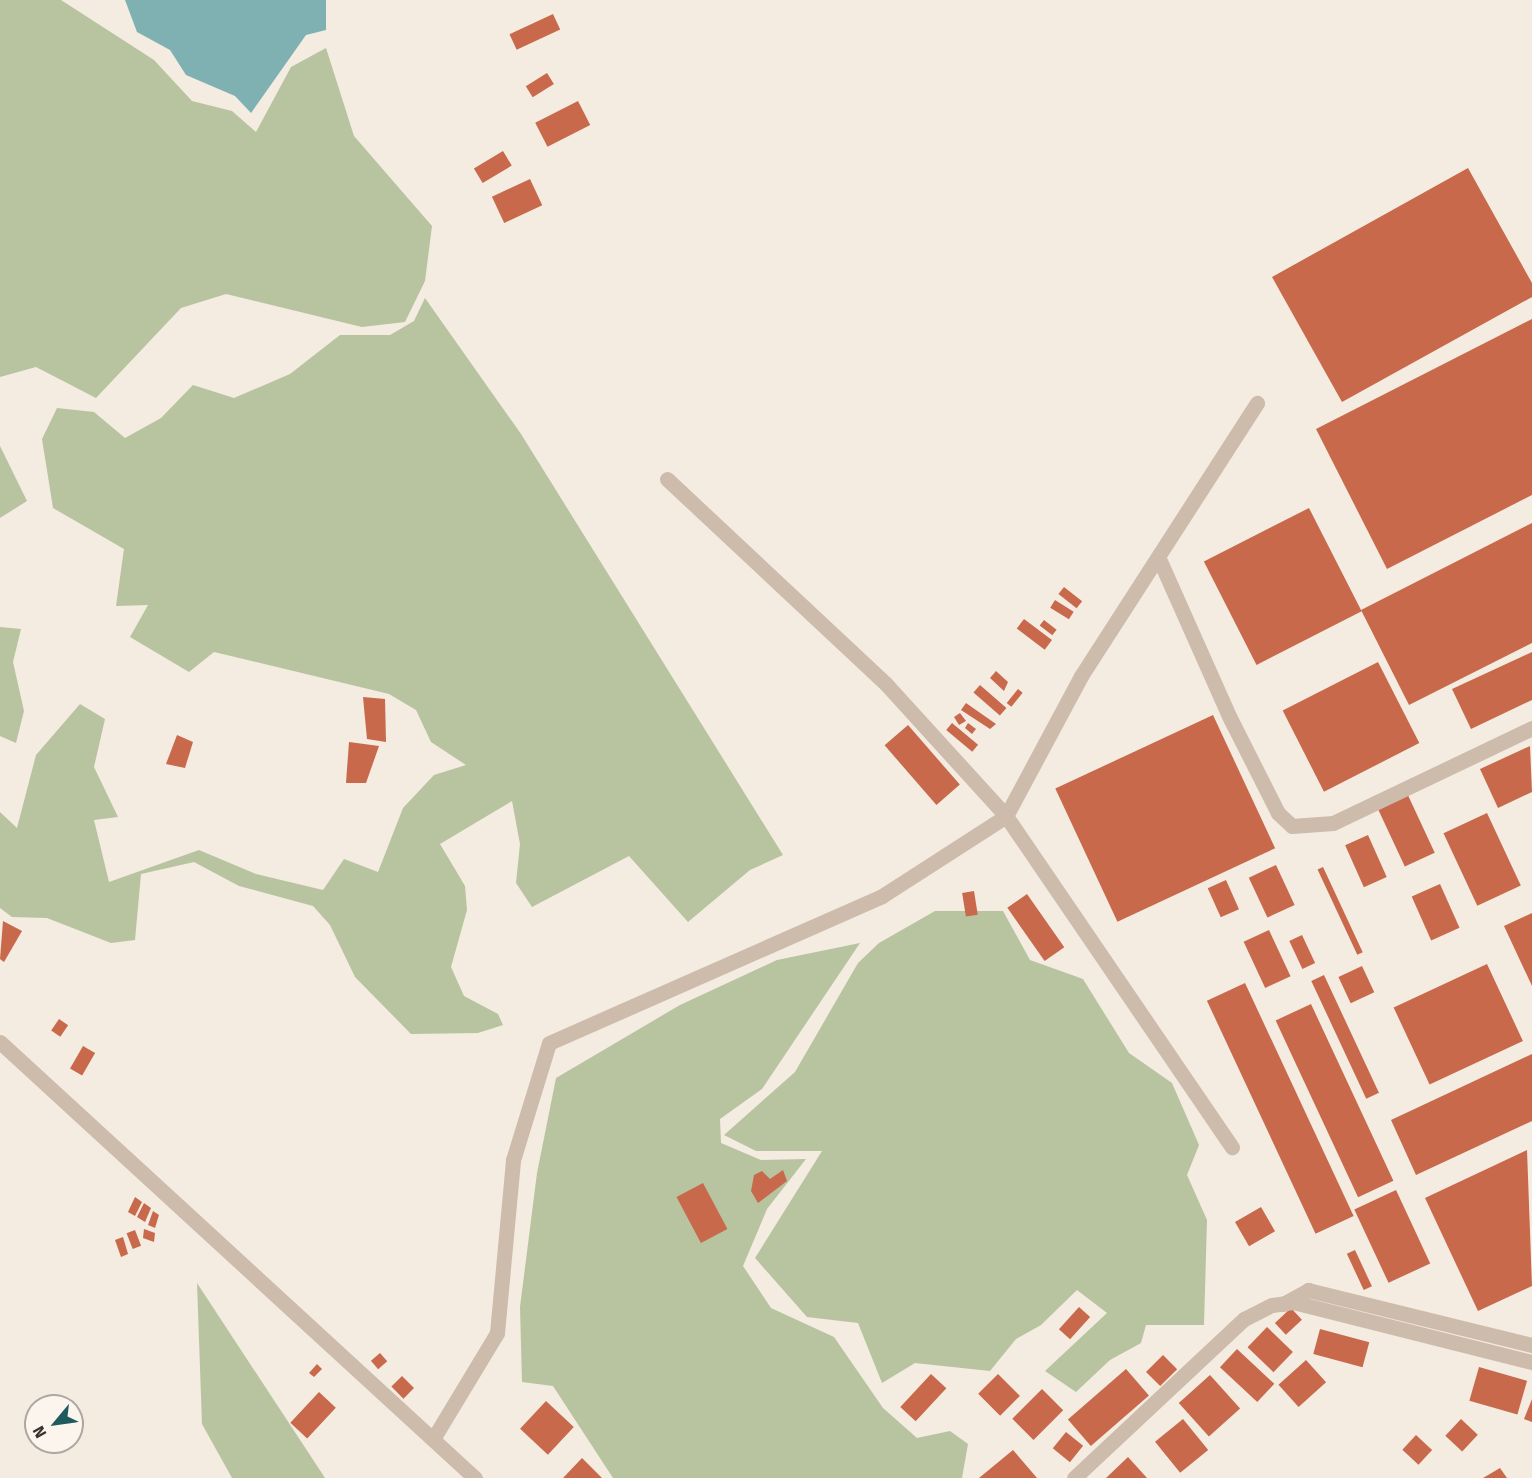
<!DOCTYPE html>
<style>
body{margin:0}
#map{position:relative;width:1532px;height:1478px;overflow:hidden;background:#f4ebe1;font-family:"Fira Sans",sans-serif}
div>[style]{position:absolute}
.green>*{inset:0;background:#b8c4a0}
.water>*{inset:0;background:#7fb0b2}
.building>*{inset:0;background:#c8694b;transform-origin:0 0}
.minor>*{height:15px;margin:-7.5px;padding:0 7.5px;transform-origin:7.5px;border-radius:7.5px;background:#cdbbac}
span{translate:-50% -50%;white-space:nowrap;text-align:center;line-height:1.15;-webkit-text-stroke:6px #fbf5ee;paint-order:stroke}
.north{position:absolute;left:24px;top:1394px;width:60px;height:60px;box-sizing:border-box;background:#fbf5ee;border:2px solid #aea6a0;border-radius:50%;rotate:241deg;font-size:16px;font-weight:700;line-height:24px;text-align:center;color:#3b302b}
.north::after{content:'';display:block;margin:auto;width:21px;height:27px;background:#1f5a5e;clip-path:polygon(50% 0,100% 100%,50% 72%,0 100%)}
</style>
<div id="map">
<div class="green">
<div style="clip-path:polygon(0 0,61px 0,154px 60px,192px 101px,232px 111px,256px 132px,291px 67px,326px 48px,354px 136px,432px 226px,425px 281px,405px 322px,362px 327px,226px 294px,181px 308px,96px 398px,36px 367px,0 377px)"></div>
<div style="clip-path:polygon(425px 298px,521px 434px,783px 855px,750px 870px,688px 922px,629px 856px,532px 907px,516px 883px,520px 844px,512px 801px,440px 844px,465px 886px,467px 910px,451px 967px,464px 996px,498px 1014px,503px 1025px,478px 1033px,411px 1034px,355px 977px,330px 925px,313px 906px,239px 886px,194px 862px,141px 874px,135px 940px,111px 943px,47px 918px,12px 917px,0 908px,0 812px,17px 828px,36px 755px,80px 704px,105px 719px,94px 767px,118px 817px,94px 820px,109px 882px,199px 850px,256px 874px,323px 890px,344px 859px,378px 872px,403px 808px,434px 775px,466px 765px,431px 742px,416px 710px,389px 694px,214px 652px,189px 672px,130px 637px,148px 605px,116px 606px,124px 549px,53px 508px,42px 439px,57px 408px,94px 412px,125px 438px,161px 418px,193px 385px,234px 398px,290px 374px,340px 335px,390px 335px,414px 321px)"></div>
<div style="clip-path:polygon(0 446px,27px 501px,0 518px)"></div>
<div style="clip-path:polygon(0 627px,21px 629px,13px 662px,24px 711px,16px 743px,0 736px)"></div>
<div style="clip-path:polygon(935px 911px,1003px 911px,1030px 960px,1083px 979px,1129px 1053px,1172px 1083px,1199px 1145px,1187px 1175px,1207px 1220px,1204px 1325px,1146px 1325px,1141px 1343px,1110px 1360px,1076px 1392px,1045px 1371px,1107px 1313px,1077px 1290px,1041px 1325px,1016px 1339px,990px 1371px,915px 1363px,882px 1383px,858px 1323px,807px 1317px,755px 1258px,822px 1151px,756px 1151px,724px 1135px,795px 1072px,858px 963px,879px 943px)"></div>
<div style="clip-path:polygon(860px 943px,762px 1089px,720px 1119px,721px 1143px,761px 1160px,806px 1159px,767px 1209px,743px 1266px,771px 1308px,834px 1337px,883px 1408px,917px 1438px,950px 1431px,968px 1444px,962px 1478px,613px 1478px,553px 1386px,522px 1382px,520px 1307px,537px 1173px,556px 1078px,680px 1005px,777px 960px)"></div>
<div style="clip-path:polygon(197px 1283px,325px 1478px,232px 1478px,202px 1424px)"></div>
</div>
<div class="water">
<div style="clip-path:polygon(125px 0,326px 0,326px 30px,306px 35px,251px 113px,235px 96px,186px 75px,170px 50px,137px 32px)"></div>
</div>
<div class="building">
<div style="left:553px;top:14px;width:17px;height:48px;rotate:65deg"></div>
<div style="left:547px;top:73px;width:13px;height:25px;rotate:58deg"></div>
<div style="left:578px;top:101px;width:27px;height:48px;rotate:63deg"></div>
<div style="left:503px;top:151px;width:17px;height:34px;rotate:59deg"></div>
<div style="clip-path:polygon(1468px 168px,1532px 283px,1532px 297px,1342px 402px,1272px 277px)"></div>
<div style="left:530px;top:179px;width:29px;height:42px;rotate:65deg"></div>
<div style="clip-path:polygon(1532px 319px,1532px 495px,1387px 569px,1316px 429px)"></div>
<div style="left:1309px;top:508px;width:116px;height:118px;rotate:63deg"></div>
<div style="clip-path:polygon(1532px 523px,1532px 643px,1409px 705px,1361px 610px)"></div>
<div style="left:1064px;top:587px;width:23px;height:9px;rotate:38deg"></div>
<div style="left:1055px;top:600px;width:22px;height:9px;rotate:32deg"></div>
<div style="left:1024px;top:619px;width:35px;height:12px;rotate:37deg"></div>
<div style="left:1044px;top:620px;width:16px;height:7px;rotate:38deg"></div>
<div style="clip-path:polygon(1532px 652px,1532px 700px,1471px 729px,1452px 689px)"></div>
<div style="left:1378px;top:662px;width:91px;height:107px;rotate:63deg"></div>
<div style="clip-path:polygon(996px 671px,1008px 682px,1004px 691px,990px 678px)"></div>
<div style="left:980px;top:685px;width:35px;height:10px;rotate:41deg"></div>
<div style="left:1018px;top:689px;width:6px;height:18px;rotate:39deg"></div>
<div style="clip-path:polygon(363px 697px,385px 699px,386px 742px,367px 739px)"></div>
<div style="clip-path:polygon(966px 703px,996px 724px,990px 729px,961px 710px)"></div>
<div style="clip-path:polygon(960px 713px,966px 721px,959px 725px,954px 717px)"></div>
<div style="left:1213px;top:715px;width:147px;height:174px;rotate:65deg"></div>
<div style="left:952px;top:723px;width:34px;height:9px;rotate:40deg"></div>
<div style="clip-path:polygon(968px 723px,976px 729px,972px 734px,965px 728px)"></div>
<div style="left:908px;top:725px;width:79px;height:31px;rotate:49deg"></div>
<div style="clip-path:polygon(177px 735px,193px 742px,185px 768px,166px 764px)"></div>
<div style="clip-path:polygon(349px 742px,379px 746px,366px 783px,346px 783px)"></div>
<div style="clip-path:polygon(1530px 746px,1532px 792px,1498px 808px,1480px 769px)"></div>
<div style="left:1406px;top:791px;width:68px;height:33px;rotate:65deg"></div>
<div style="left:1487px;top:813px;width:80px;height:48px;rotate:65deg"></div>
<div style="left:1368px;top:835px;width:46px;height:25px;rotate:66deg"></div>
<div style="left:1276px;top:865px;width:44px;height:30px;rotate:65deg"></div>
<div style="left:1323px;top:867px;width:94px;height:6px;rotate:65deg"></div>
<div style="left:1226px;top:880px;width:32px;height:20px;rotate:66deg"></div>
<div style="left:1440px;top:884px;width:48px;height:31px;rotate:66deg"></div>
<div style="left:974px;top:891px;width:24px;height:12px;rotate:81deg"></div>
<div style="left:1027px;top:894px;width:65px;height:24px;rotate:55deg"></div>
<div style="clip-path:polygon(1532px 913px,1532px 986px,1504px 926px)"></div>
<div style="clip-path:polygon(3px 921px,22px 931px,4px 962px,0 959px)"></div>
<div style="left:1269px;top:930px;width:51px;height:28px;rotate:65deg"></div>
<div style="left:1302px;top:935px;width:31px;height:14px;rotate:65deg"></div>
<div style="left:1487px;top:964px;width:85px;height:103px;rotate:65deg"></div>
<div style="left:1362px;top:966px;width:29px;height:26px;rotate:65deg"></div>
<div style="left:1324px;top:975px;width:130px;height:14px;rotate:65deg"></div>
<div style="left:1245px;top:983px;width:257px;height:42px;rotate:65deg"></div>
<div style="left:1311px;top:1004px;width:195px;height:39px;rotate:65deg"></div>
<div style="left:59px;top:1019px;width:11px;height:14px;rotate:34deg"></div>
<div style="left:83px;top:1046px;width:14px;height:26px;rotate:30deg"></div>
<div style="clip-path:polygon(1532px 1054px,1532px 1121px,1416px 1175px,1391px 1120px)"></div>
<div style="clip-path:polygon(1527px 1150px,1532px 1286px,1478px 1311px,1425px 1198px)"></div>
<div style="clip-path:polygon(783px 1170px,787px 1181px,758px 1203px,751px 1191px,754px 1175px,762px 1171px,770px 1179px)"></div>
<div style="left:703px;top:1183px;width:52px;height:30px;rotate:62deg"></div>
<div style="left:1396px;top:1190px;width:81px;height:46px;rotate:65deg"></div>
<div style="clip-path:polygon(135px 1197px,142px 1202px,135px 1216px,128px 1212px)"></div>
<div style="clip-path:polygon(144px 1203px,151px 1208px,145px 1222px,137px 1217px)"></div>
<div style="left:1261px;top:1207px;width:28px;height:30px;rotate:60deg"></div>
<div style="clip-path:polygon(153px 1211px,159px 1215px,155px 1228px,148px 1225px)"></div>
<div style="clip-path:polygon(144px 1229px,155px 1233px,154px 1242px,143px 1238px)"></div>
<div style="left:135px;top:1230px;width:17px;height:9px;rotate:69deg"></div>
<div style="clip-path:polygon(123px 1237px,128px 1254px,121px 1257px,115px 1240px)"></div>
<div style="left:1355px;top:1250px;width:40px;height:9px;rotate:65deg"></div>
<div style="left:1079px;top:1307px;width:15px;height:30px;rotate:42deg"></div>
<div style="left:1291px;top:1308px;width:16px;height:22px;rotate:47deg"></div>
<div style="left:1267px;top:1327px;width:36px;height:28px;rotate:44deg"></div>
<div style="left:1320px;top:1329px;width:51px;height:26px;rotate:15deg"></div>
<div style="left:1237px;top:1349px;width:51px;height:25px;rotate:43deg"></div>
<div style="left:380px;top:1353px;width:11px;height:12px;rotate:49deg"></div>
<div style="left:1163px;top:1355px;width:20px;height:24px;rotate:45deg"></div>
<div style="left:1306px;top:1360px;width:30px;height:37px;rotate:48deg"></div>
<div style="clip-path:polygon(317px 1364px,322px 1369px,314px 1377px,309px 1373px)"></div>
<div style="left:1479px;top:1367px;width:50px;height:35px;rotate:16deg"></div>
<div style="left:1126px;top:1369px;width:35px;height:77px;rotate:49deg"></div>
<div style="left:931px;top:1374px;width:21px;height:45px;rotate:43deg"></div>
<div style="left:998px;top:1374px;width:31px;height:28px;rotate:45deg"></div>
<div style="left:1210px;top:1375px;width:45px;height:42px;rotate:48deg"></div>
<div style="left:402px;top:1376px;width:17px;height:15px;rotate:45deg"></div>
<div style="left:1042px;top:1389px;width:30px;height:42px;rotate:45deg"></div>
<div style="left:319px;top:1392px;width:23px;height:42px;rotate:43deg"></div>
<div style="clip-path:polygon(1532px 1399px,1532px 1422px,1524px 1419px)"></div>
<div style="left:546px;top:1401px;width:38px;height:38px;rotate:43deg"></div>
<div style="left:1183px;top:1419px;width:40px;height:36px;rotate:51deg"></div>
<div style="left:1461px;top:1419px;width:23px;height:23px;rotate:43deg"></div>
<div style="left:1066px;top:1432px;width:22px;height:21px;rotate:39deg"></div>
<div style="left:1416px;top:1435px;width:22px;height:20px;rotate:43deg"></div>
<div style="clip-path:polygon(1013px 1450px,1037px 1478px,979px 1478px)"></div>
<div style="clip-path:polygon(1128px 1457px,1147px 1478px,1106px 1478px)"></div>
<div style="clip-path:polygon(582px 1458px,602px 1478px,563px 1478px)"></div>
<div style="clip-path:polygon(1500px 1468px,1507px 1478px,1483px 1478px)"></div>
</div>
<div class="minor">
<div style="left:667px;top:479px;width:300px;rotate:43.1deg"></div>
<div style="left:886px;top:684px;width:178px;rotate:47.7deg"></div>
<div style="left:1006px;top:816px;width:401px;rotate:55.7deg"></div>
<div style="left:1160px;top:561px;width:172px;rotate:66deg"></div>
<div style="left:1230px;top:718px;width:106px;rotate:63.2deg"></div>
<div style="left:1278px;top:813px;width:19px;rotate:43deg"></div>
<div style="left:1292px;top:826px;width:41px;rotate:-4.2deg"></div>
<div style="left:1333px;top:823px;width:221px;rotate:-25.5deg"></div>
<div style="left:0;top:1042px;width:645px;rotate:42.55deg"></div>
<div style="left:1283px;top:1304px;width:29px;rotate:-29deg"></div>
<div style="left:1308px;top:1290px;width:231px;rotate:13.8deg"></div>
<div style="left:433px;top:1439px;width:124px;rotate:-58.9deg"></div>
<div style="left:497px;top:1333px;width:174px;rotate:-84.7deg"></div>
<div style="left:513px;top:1160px;width:122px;rotate:-72.9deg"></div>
<div style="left:549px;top:1043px;width:364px;rotate:-23.8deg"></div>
<div style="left:882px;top:896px;width:148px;rotate:-32.8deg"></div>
<div style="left:1006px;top:816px;width:159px;rotate:-61.8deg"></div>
<div style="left:1081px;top:676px;width:325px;rotate:-57.2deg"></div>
<div style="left:1074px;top:1478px;width:233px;rotate:-43.1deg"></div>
<div style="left:1244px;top:1319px;width:31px;rotate:-27deg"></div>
<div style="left:1272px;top:1305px;width:21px;rotate:-8deg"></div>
<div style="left:1293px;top:1302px;width:246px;rotate:14.1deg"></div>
</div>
<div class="north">N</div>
</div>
